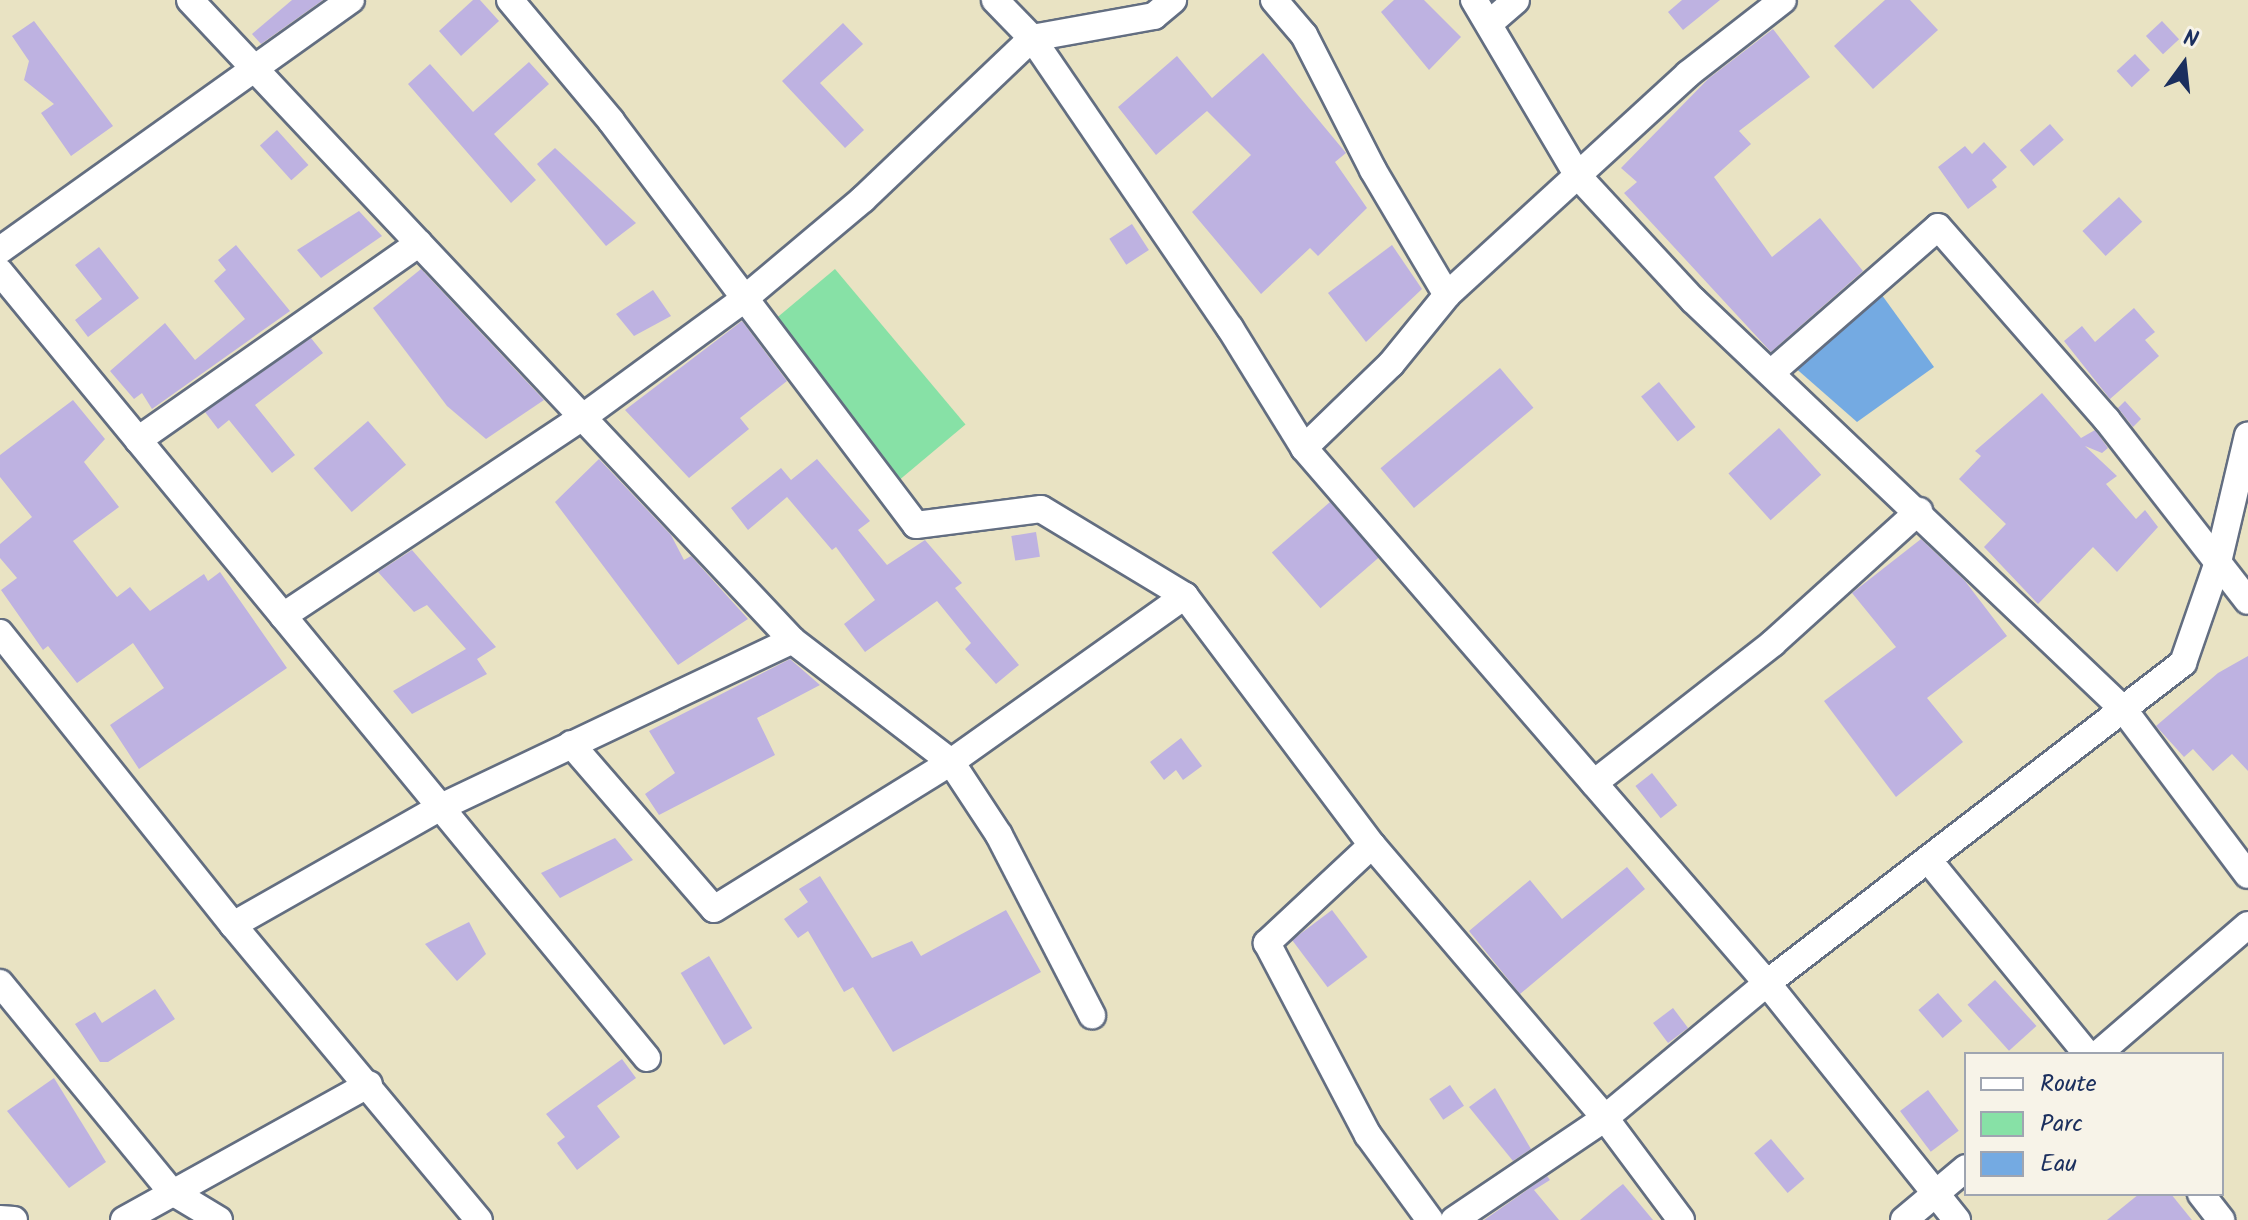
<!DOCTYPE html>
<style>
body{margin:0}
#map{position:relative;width:2248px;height:1220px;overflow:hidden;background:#e9e3c3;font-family:Kalam,sans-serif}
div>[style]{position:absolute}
.green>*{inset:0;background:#87e1a6;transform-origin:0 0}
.water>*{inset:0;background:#74aae2}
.building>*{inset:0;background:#beb2e1;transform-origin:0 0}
.roads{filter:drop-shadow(2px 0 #636e81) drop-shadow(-2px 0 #636e81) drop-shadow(0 2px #636e81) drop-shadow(0 -2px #636e81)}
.minor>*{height:26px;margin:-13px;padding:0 13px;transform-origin:13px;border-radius:13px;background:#fff}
span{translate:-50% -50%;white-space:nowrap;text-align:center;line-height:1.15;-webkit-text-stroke:6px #f7f3e8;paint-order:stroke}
.legend{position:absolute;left:1964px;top:1052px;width:260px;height:144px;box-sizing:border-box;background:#f7f3e8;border:2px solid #9fa5b1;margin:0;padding:10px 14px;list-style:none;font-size:24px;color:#1b2f5e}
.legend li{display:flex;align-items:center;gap:16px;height:40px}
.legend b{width:40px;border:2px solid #9fa5b1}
.north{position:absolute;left:2144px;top:24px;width:80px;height:80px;-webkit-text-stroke:6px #f7f3e8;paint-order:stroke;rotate:15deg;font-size:22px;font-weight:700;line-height:32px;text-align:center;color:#1b2f5e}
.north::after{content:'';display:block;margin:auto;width:28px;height:36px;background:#1b2f5e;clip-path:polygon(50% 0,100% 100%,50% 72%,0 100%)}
</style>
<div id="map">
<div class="green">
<div style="left:835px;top:269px;width:203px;height:93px;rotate:50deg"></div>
</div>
<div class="water">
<div style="clip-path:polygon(1879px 291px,1934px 367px,1857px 422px,1792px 365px)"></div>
</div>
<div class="building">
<div style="clip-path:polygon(292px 0,323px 0,261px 44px,252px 34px)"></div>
<div style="clip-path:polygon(473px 0,480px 0,499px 21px,461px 56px,439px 31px)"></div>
<div style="clip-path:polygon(1394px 0,1424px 0,1461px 37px,1429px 70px,1381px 12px)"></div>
<div style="clip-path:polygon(1682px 0,1720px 0,1683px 30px,1668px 12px)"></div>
<div style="clip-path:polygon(1885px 0,1910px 0,1938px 30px,1873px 89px,1834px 46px)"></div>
<div style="clip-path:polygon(34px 21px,113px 126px,71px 156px,41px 113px,54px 104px,24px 80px,29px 61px,12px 36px)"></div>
<div style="left:2162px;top:21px;width:25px;height:22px;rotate:47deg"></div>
<div style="clip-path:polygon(843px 23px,863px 44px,820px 83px,864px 130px,845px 148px,782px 81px)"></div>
<div style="clip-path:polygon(1773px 29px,1810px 77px,1739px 131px,1751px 144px,1714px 177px,1772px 257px,1820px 218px,1863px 271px,1771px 352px,1624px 193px,1637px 182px,1621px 168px,1708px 79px)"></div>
<div style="clip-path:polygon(1263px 53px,1346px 153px,1335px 162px,1367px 208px,1318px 256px,1310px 248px,1261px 294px,1192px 212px,1251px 155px,1207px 111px,1156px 155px,1118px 107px,1177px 56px,1212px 98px)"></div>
<div style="left:2135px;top:54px;width:22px;height:25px;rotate:47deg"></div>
<div style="clip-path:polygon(529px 62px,549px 84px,494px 134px,536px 180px,511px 203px,408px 84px,430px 64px,473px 112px)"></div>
<div style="left:2050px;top:124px;width:21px;height:40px;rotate:49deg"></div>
<div style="left:277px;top:130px;width:47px;height:23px;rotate:48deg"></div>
<div style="clip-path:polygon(1984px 142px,2007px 167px,1992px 180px,1997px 187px,1968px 209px,1938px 167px,1965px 146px,1972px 154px)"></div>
<div style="clip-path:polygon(555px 148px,636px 223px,606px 246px,537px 164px)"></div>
<div style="left:2119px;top:197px;width:34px;height:50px;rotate:47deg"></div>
<div style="clip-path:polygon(359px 211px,382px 236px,321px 278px,297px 250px)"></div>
<div style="left:1132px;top:224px;width:31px;height:27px;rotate:57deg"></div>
<div style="clip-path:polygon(236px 245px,290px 311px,152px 409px,142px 393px,134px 399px,110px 371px,165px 323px,195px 360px,245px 319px,214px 281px,226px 270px,218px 260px)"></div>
<div style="clip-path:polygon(1392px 245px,1422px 289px,1366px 342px,1328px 293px)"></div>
<div style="clip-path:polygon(99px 247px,139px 298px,88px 337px,75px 320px,102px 299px,75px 265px)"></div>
<div style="clip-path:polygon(421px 269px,544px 400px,486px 439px,447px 406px,373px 308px)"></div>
<div style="clip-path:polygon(653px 290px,671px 316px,634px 336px,616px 314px)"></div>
<div style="clip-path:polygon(2134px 308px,2155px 332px,2145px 340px,2159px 356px,2110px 399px,2064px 341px,2082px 326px,2095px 342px)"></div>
<div style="clip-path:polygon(742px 321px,787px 381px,740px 418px,749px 429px,689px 478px,625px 410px)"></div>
<div style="clip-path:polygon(311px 338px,323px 353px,255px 405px,295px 455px,272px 473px,229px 420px,218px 429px,205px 412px)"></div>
<div style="left:1500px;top:368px;width:52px;height:156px;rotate:50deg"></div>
<div style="left:1659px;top:382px;width:58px;height:23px;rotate:51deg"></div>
<div style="clip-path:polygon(2042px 393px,2081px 438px,2095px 430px,2108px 448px,2102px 453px,2085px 446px,2117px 476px,2106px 484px,2136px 519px,2145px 510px,2158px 527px,2117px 572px,2093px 547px,2038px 604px,1984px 547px,2006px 524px,1959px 479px,1981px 456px,1975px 451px)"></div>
<div style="clip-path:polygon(73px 400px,105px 439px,84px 462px,119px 507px,73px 541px,108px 586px,117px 597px,130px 587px,150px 611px,204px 574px,208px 581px,220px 572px,287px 668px,139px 769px,110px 725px,164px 688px,133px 643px,77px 683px,48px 646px,43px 650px,1px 590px,17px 578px,0 558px,0 544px,32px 517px,0 477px,0 455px)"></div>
<div style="clip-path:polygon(2125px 401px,2141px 419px,2133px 427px,2118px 408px)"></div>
<div style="left:368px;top:421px;width:58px;height:72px;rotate:49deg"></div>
<div style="left:1779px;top:428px;width:63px;height:68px;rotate:48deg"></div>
<div style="clip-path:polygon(599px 459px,671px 535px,684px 560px,691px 556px,748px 619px,678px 665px,555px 502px)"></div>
<div style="clip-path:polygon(817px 459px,870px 521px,858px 530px,887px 565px,925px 540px,962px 583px,955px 588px,1019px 665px,996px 684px,965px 649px,971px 643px,937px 601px,865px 652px,844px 624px,875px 600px,836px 547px,832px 550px,787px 497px,748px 530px,731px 508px,781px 468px,791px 480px)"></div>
<div style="left:1330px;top:502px;width:74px;height:77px;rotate:49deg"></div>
<div style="left:1036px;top:532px;width:25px;height:25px;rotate:81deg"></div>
<div style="clip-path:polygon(1921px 539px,1965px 581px,2007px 636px,1927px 698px,1963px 742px,1896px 797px,1824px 701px,1896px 647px,1852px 593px)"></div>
<div style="clip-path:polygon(412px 550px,496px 647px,477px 659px,487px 674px,412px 714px,393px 691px,466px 649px,427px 605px,414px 612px,378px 572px)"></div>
<div style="clip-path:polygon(2248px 656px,2248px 771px,2232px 754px,2213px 771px,2193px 749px,2184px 757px,2156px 726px,2218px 673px)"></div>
<div style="clip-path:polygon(790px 659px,820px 685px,757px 718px,775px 755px,659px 815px,645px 794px,675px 773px,649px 731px)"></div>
<div style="clip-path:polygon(1181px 738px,1202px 766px,1183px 780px,1176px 770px,1164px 780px,1150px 762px)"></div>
<div style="left:1652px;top:773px;width:41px;height:21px;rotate:52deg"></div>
<div style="clip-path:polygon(615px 838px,633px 860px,560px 898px,541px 873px)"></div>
<div style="clip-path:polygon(1627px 867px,1645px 889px,1520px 994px,1469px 931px,1530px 880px,1562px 919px)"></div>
<div style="clip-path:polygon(820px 876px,872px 958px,912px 941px,921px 956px,1006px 910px,1041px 972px,893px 1052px,853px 987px,844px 992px,808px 931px,798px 938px,784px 919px,808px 902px,799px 889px)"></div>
<div style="left:1332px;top:910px;width:59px;height:50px;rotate:53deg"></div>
<div style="clip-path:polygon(469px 922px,486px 954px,457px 981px,425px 944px)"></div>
<div style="left:709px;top:956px;width:84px;height:33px;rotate:59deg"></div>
<div style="left:1995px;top:980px;width:62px;height:37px;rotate:48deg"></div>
<div style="clip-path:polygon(155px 989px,175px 1019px,108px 1062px,100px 1062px,75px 1024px,95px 1012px,102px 1023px)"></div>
<div style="left:1938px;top:993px;width:37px;height:26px;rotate:49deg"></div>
<div style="left:1673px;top:1008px;width:25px;height:25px;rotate:53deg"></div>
<div style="clip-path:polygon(622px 1059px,636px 1078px,597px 1106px,620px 1137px,577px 1170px,557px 1143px,565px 1137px,546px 1114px)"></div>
<div style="clip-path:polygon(54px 1078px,106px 1162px,69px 1188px,7px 1111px)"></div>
<div style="left:1450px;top:1085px;width:25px;height:25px;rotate:56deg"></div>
<div style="clip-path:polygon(1495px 1088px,1531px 1149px,1513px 1161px,1469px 1107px)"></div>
<div style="left:1928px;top:1090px;width:51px;height:35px;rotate:53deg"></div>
<div style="left:1771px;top:1139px;width:52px;height:22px;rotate:50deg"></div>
<div style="clip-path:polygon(1547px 1176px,1550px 1180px,1534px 1190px,1559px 1220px,1484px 1220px)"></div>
<div style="clip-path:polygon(1623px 1184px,1653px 1220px,1580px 1220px,1614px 1191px)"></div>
<div style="clip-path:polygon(2139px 1194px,2171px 1194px,2192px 1220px,2107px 1220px)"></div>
</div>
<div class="roads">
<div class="minor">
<div style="left:190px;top:0;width:879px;rotate:46.75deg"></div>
<div style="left:792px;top:640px;width:200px;rotate:37.5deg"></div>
<div style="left:951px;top:762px;width:287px;rotate:-35.4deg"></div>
<div style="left:510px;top:0;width:158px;rotate:50.1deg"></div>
<div style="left:611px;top:121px;width:506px;rotate:52.95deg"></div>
<div style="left:916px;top:525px;width:126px;rotate:-7.3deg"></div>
<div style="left:1041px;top:509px;width:168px;rotate:31.1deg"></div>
<div style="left:1185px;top:596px;width:311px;rotate:53.1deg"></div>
<div style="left:1372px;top:845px;width:144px;rotate:137deg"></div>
<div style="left:1267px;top:943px;width:217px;rotate:62.3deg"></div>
<div style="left:1368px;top:1135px;width:105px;rotate:53.9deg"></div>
<div style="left:995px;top:0;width:53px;rotate:45.8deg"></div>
<div style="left:1032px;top:38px;width:351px;rotate:55.7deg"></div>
<div style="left:1230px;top:328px;width:141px;rotate:58.3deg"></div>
<div style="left:1304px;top:448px;width:708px;rotate:49.13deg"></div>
<div style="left:1767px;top:983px;width:304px;rotate:51.3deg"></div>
<div style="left:1274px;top:0;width:46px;rotate:49.4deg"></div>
<div style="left:1304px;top:35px;width:152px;rotate:62.9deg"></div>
<div style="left:1373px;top:170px;width:145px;rotate:59.4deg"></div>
<div style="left:1474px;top:0;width:204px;rotate:59.4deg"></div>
<div style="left:1578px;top:176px;width:169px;rotate:47.2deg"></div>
<div style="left:1693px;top:300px;width:595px;rotate:43.57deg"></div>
<div style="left:2124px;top:710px;width:206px;rotate:53.1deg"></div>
<div style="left:1491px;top:22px;width:33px;rotate:-41deg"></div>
<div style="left:0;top:250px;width:431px;rotate:-35.5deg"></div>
<div style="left:0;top:272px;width:1018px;rotate:50.54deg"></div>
<div style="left:1772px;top:372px;width:220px;rotate:-41.1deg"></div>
<div style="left:1938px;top:227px;width:257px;rotate:48.8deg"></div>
<div style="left:2107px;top:420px;width:229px;rotate:52.1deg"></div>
<div style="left:138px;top:440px;width:343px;rotate:-35deg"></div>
<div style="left:1304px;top:448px;width:121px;rotate:-44deg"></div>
<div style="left:1391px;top:364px;width:89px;rotate:-50.9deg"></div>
<div style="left:1447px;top:295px;width:327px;rotate:-42.5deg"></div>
<div style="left:1688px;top:74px;width:120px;rotate:-37.9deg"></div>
<div style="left:283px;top:616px;width:360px;rotate:-33.6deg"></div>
<div style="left:583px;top:417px;width:200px;rotate:-36.2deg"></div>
<div style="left:744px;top:299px;width:155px;rotate:-40deg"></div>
<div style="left:863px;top:199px;width:233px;rotate:-43.6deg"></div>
<div style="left:1032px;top:38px;width:124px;rotate:-10.2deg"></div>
<div style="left:1154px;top:16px;width:25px;rotate:-40deg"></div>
<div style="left:0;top:633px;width:374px;rotate:51.4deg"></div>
<div style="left:233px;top:925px;width:384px;rotate:50.2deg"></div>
<div style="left:571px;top:744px;width:218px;rotate:49.1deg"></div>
<div style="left:714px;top:909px;width:279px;rotate:-31.8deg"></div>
<div style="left:951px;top:762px;width:87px;rotate:56.7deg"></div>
<div style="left:999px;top:835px;width:203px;rotate:62.7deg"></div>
<div style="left:1594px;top:783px;width:227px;rotate:-38deg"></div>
<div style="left:1773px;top:643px;width:197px;rotate:-42.1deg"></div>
<div style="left:1372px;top:845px;width:359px;rotate:49.5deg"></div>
<div style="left:1605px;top:1118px;width:127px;rotate:53.3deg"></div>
<div style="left:1930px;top:862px;width:248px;rotate:50.7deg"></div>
<div style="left:233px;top:925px;width:239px;rotate:-29.6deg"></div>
<div style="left:441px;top:807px;width:389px;rotate:-25.4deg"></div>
<div style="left:0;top:983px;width:269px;rotate:50.6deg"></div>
<div style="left:171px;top:1191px;width:56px;rotate:31.1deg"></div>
<div style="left:2098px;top:1054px;width:198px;rotate:-40.7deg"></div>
<div style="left:2201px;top:1194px;width:33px;rotate:52deg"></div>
<div style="left:0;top:1219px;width:14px;rotate:4deg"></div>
<div style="left:124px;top:1220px;width:280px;rotate:-29deg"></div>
<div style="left:1454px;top:1220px;width:182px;rotate:-34deg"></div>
<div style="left:1605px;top:1118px;width:211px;rotate:-39.8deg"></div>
<div style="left:1767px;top:983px;width:525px;rotate:-37.57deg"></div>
<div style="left:2183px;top:663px;width:107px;rotate:-70.9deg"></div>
<div style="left:2218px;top:562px;width:130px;rotate:-76.7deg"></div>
<div style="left:1904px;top:1220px;width:81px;rotate:-40deg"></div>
</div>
</div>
<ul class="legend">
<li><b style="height:10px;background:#fff"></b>Route</li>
<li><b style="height:22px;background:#87e1a6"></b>Parc</li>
<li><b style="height:22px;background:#74aae2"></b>Eau</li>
</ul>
<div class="north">N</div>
</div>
